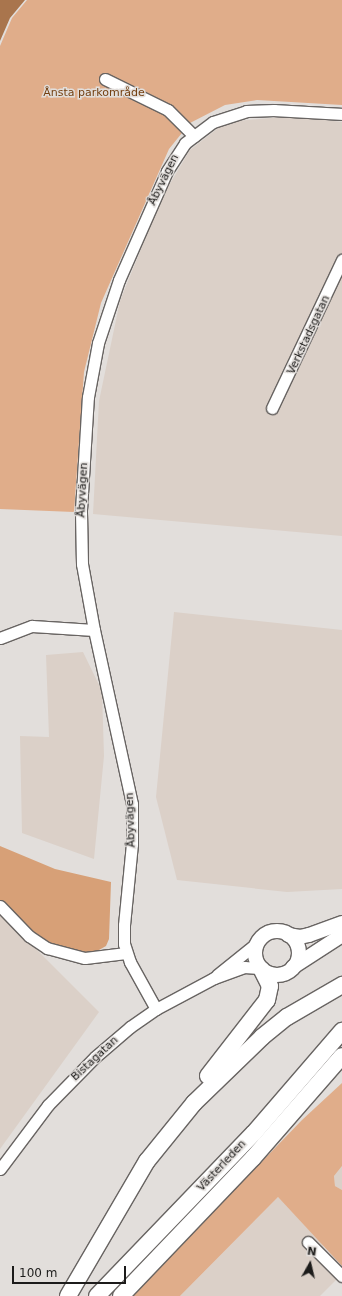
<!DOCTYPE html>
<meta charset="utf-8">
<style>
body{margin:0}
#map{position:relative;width:342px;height:1296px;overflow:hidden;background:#e2dedb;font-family:"DejaVu Sans",sans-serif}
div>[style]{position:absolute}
.built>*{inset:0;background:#dbd0c8}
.green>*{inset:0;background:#e0ad8a}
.forest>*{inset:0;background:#d7a077}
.water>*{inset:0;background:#a9754d}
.roads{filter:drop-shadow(1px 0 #686462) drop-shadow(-1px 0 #686462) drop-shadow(0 1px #686462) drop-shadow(0 -1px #686462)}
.minor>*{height:11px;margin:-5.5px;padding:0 5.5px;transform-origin:5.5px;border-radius:5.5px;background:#fff}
.major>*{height:14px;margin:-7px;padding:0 7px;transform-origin:7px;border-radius:7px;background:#fff}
.major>.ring{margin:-7px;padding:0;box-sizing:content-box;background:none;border:14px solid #fff;border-radius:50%}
.highway>*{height:16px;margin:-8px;padding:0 8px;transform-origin:8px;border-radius:8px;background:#fff}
span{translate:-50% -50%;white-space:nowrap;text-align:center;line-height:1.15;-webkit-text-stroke:3px #e2dedb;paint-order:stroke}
.park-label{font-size:11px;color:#733f10}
.street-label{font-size:11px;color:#1c1b1a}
.north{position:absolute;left:290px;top:1244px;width:40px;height:40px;-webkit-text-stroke:3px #e2dedb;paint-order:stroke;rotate:8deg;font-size:11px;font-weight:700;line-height:16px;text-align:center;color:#1c1b1a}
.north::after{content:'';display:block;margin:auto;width:14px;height:18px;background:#1c1b1a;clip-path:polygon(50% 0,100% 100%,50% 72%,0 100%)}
.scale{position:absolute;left:12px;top:1266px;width:114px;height:18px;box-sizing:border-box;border:2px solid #1c1b1a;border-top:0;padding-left:5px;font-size:12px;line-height:14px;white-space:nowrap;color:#1c1b1a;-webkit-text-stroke:3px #e2dedb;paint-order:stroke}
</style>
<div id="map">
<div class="built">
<div style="clip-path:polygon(293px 116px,342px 122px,342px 536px,93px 514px,99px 401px,120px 301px,162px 197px,190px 150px,226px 122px)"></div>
<div style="clip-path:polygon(174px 612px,342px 630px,342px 889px,287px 892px,177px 880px,156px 797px)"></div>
<div style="clip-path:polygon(83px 652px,102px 691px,104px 756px,94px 859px,22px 833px,20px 736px,49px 737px,46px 655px)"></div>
<div style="clip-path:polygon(0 913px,99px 1012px,0 1149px)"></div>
<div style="clip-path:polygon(342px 1166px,342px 1190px,335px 1186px,334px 1176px)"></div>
<div style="clip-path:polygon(278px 1197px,322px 1244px,338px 1278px,320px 1296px,180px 1296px)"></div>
</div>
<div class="green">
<div style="clip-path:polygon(27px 0,342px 0,342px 105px,257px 100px,225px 105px,190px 123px,169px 149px,101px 303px,84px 372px,74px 512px,0 509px,0 46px,12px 18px)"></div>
<div style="clip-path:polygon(342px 1083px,342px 1166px,334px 1176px,335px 1186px,342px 1190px,342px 1266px,278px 1197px,180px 1296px,132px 1296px,302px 1120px)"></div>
</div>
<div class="forest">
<div style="clip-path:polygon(0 846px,55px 869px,111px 882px,109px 939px,106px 946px,92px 954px,61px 949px,39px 938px,0 901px)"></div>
</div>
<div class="water">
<div style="clip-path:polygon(0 0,25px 0,10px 18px,0 41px)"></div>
</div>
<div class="roads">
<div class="minor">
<div style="left:105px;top:79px;width:70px;rotate:26.2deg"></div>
<div style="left:168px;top:110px;width:37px;rotate:45deg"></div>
<div style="left:272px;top:408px;width:164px;rotate:-64.7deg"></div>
<div style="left:0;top:638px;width:34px;rotate:-21deg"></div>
<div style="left:32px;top:626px;width:62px;rotate:3.7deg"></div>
<div style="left:0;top:906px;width:42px;rotate:46deg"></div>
<div style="left:29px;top:936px;width:22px;rotate:34deg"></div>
<div style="left:47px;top:948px;width:39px;rotate:15deg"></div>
<div style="left:85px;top:958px;width:41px;rotate:-7deg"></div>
<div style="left:217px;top:975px;width:51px;rotate:-38.7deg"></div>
<div style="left:156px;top:1009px;width:54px;rotate:-119deg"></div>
<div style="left:130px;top:962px;width:19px;rotate:-108deg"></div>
<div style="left:124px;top:944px;width:19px;rotate:-90deg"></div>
<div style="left:124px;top:925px;width:81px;rotate:-84.4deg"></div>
<div style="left:132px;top:844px;width:40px;rotate:-90deg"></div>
<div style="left:132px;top:804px;width:178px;rotate:-102.3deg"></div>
<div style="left:94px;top:630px;width:67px;rotate:-100.3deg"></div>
<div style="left:82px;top:564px;width:54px;rotate:-91.1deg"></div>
<div style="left:81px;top:510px;width:113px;rotate:-86.5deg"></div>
<div style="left:88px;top:397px;width:55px;rotate:-79.5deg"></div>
<div style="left:98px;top:343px;width:66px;rotate:-71.6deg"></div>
<div style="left:119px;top:280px;width:119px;rotate:-66.2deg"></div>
<div style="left:167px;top:171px;width:33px;rotate:-57deg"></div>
<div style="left:185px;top:143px;width:35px;rotate:-37deg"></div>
<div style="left:213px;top:122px;width:35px;rotate:-18deg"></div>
<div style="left:246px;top:111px;width:28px;rotate:-2deg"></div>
<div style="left:274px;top:110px;width:68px;rotate:3.4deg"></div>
<div style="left:0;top:1169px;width:80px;rotate:-53.1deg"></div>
<div style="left:48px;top:1105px;width:67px;rotate:-45.6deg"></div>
<div style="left:95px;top:1057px;width:46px;rotate:-40.6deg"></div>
<div style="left:130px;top:1027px;width:32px;rotate:-35deg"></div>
<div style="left:156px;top:1009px;width:66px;rotate:-28.1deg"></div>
<div style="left:214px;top:978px;width:32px;rotate:-20deg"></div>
<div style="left:244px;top:967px;width:15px;rotate:4deg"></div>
<div style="left:308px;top:1242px;width:48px;rotate:45deg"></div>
</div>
<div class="major">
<div class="ring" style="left:255px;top:931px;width:30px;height:30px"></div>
<div style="left:288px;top:935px;width:12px;rotate:9deg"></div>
<div style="left:300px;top:937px;width:9px;rotate:-13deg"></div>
<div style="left:309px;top:935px;width:35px;rotate:-20deg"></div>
<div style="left:293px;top:967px;width:59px;rotate:-33.1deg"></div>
</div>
<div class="highway">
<div style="left:208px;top:1076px;width:96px;rotate:-52.2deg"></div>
<div style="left:267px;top:1000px;width:14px;rotate:-78deg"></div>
<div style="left:270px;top:986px;width:18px;rotate:-117deg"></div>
<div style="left:68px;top:1296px;width:156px;rotate:-59.7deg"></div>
<div style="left:147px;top:1161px;width:75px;rotate:-51deg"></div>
<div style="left:194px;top:1103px;width:95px;rotate:-44.1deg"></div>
<div style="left:262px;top:1037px;width:32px;rotate:-39deg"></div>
<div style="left:287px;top:1017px;width:64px;rotate:-30.2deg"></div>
<div style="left:97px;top:1296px;width:226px;rotate:-46.1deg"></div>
<div style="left:254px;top:1133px;width:135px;rotate:-49.2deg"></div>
<div style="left:121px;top:1296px;width:191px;rotate:-46.3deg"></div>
<div style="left:253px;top:1158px;width:135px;rotate:-48.9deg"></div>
</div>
</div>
<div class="park-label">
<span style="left:94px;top:93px">Ånsta parkområde</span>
</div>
<div class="street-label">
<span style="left:164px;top:180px;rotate:-64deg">Åbyvägen</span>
<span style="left:309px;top:335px;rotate:-65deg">Verkstadsgatan</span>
<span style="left:83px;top:490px;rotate:-87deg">Åbyvägen</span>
<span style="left:131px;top:820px;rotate:-92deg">Åbyvägen</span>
<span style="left:95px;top:1059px;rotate:-43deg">Bistagatan</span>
<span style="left:222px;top:1166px;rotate:-47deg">Västerleden</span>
</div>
<div class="north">N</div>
<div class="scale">100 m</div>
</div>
